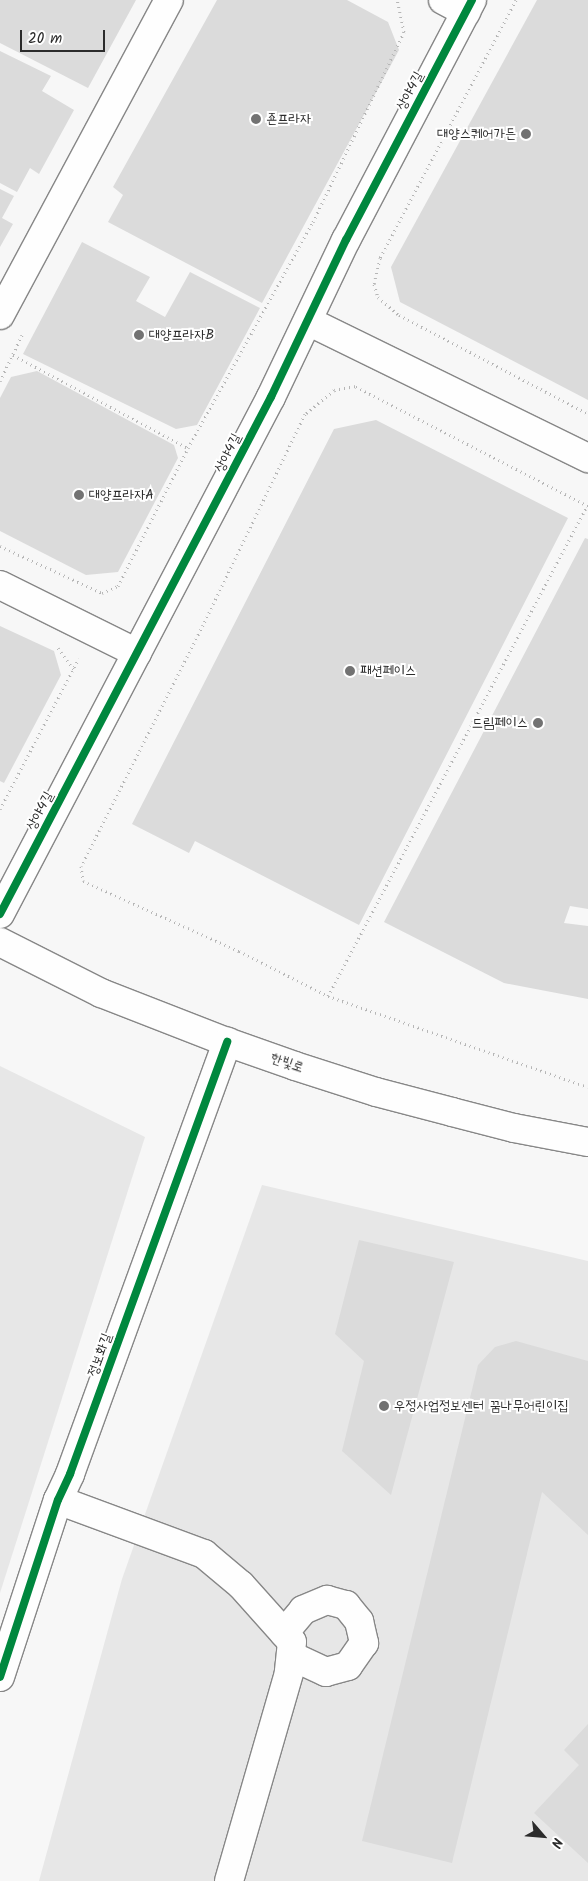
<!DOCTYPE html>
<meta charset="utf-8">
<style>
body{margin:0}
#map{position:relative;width:588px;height:1881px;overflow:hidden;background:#f7f7f7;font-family:Kalam,"Poor Story",sans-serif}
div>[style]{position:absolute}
.built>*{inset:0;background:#e7e7e7}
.building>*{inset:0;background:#dbdbdb}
.path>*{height:3px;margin-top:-1.5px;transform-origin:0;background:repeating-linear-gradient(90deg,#b6b6b6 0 1px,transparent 0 5px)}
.roads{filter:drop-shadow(1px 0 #878787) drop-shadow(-1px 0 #878787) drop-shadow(0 1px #878787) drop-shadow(0 -1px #878787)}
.minor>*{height:28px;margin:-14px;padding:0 14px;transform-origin:14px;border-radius:14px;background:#fefefe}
.cycleway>*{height:8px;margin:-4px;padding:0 4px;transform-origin:4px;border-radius:4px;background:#00873e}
.dots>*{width:14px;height:14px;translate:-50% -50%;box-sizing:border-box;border:2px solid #fff;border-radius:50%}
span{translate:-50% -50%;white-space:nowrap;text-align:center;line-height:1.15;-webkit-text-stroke:4px #fff;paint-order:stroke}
.street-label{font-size:14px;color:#2b2b2b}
.poi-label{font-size:14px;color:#2b2b2b}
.left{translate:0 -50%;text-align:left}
.right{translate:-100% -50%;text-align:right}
.north{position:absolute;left:518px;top:1811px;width:50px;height:50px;-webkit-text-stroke:4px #fff;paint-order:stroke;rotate:117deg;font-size:14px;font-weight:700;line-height:20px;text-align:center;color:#2b2b2b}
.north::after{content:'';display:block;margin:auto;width:18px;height:22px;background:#2b2b2b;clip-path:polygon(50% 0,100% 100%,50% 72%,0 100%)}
.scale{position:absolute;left:20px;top:30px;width:85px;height:22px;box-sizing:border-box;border:2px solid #2b2b2b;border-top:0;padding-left:6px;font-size:15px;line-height:18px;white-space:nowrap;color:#2b2b2b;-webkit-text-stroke:4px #fff;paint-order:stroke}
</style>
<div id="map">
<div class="built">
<div style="clip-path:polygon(0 1066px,145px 1137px,0 1593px)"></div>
<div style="clip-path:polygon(262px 1185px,588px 1261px,588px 1881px,39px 1881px,122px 1579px)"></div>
</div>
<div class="building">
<div style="clip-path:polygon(0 0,136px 0,88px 88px,0 43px)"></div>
<div style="clip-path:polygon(217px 0,347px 0,388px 22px,399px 50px,262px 303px,108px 222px,123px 195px,113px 187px)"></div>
<div style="clip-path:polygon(537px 0,588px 0,588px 400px,400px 302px,391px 267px)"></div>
<div style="clip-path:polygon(0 51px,51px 76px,42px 91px,74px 110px,39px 174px,30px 168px,17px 192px,0 183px)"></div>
<div style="clip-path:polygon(0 189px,14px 196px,2px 218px,13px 224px,0 247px)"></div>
<div style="clip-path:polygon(82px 242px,150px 277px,136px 301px,165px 317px,190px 272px,260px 308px,197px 425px,176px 429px,23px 354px)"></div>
<div style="clip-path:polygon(37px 371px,174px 445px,178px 458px,118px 572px,86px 575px,0 531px,0 398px,11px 377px)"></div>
<div style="clip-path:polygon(376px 420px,568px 518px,359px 925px,195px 841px,189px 853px,132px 824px,334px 429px)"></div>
<div style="clip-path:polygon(585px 538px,588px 539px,588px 909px,570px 906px,564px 923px,588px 926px,588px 999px,504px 983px,384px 922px)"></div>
<div style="clip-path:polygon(0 626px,54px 651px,61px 675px,4px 783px,0 781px)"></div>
<div style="clip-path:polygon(359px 1240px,454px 1262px,391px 1495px,342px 1451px,364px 1361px,335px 1334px)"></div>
<div style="clip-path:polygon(516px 1341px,588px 1361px,588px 1535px,542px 1492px,452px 1863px,362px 1841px,478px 1365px,495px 1347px)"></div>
<div style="clip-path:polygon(588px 1724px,588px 1863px,534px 1813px,579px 1765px,564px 1750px)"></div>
</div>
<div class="path">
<div style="left:516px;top:0;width:292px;rotate:117.8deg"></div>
<div style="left:380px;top:258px;width:27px;rotate:103deg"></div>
<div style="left:374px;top:284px;width:14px;rotate:73deg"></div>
<div style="left:378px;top:297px;width:28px;rotate:41deg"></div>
<div style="left:399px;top:315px;width:213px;rotate:27.6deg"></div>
<div style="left:13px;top:355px;width:198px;rotate:28deg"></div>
<div style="left:0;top:381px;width:51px;rotate:-64.4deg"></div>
<div style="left:588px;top:506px;width:262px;rotate:-152.8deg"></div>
<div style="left:355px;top:386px;width:21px;rotate:169deg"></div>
<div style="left:334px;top:390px;width:38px;rotate:140deg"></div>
<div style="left:305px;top:414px;width:234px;rotate:115.8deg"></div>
<div style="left:203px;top:625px;width:270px;rotate:116.8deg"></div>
<div style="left:81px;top:866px;width:15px;rotate:82deg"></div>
<div style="left:83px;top:881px;width:171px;rotate:24.2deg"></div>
<div style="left:239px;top:951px;width:100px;rotate:26.8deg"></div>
<div style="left:328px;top:996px;width:275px;rotate:19.3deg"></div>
<div style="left:0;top:546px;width:112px;rotate:24.7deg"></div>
<div style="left:102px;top:593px;width:17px;rotate:-24deg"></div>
<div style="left:118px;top:586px;width:155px;rotate:-63.1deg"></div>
<div style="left:188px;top:448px;width:258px;rotate:-61.1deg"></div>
<div style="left:313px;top:222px;width:211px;rotate:-64.4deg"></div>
<div style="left:404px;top:32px;width:33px;rotate:-102deg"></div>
<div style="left:58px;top:648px;width:26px;rotate:54deg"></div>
<div style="left:0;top:809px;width:170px;rotate:-62.4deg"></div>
<div style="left:328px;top:996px;width:554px;rotate:-62.14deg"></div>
</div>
<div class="roads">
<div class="minor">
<div style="left:443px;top:0;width:26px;rotate:28deg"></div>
<div style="left:0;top:315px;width:357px;rotate:-61.8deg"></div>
<div style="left:308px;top:321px;width:312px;rotate:26.1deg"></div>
<div style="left:0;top:585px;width:153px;rotate:26.4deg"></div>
<div style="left:0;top:914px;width:584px;rotate:-62.34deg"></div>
<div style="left:271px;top:397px;width:174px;rotate:-64.5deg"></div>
<div style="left:346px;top:240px;width:271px;rotate:-62.3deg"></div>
<div style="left:0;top:942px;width:113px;rotate:26.8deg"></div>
<div style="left:101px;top:993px;width:135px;rotate:21.3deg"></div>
<div style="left:227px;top:1042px;width:72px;rotate:19.4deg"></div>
<div style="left:295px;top:1066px;width:85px;rotate:17.8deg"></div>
<div style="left:376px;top:1092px;width:79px;rotate:14.7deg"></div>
<div style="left:452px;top:1112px;width:64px;rotate:14.5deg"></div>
<div style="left:514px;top:1128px;width:75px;rotate:10.7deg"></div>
<div style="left:58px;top:1500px;width:156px;rotate:20.3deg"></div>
<div style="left:204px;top:1554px;width:48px;rotate:40deg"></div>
<div style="left:241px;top:1585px;width:76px;rotate:48.2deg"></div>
<div style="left:292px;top:1642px;width:31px;rotate:96deg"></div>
<div style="left:289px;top:1673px;width:216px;rotate:106.1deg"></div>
<div style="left:284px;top:1633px;width:30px;rotate:-50deg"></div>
<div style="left:303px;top:1610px;width:26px;rotate:-23deg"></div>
<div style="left:327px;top:1600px;width:20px;rotate:15deg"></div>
<div style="left:346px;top:1605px;width:21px;rotate:51deg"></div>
<div style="left:359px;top:1621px;width:23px;rotate:77deg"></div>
<div style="left:364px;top:1643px;width:28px;rotate:125deg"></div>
<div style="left:348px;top:1666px;width:23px;rotate:165deg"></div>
<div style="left:326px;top:1672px;width:38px;rotate:-155deg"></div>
<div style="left:0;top:1677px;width:186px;rotate:-71.9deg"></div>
<div style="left:58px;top:1500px;width:29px;rotate:-65deg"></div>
<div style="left:70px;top:1474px;width:460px;rotate:-70deg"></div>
</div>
</div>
<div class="cycleway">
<div style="left:0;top:914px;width:584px;rotate:-62.34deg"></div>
<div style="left:271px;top:397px;width:174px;rotate:-64.5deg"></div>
<div style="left:346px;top:240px;width:271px;rotate:-62.3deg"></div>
<div style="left:0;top:1677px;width:186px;rotate:-71.9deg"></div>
<div style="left:58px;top:1500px;width:29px;rotate:-65deg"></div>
<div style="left:70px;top:1474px;width:460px;rotate:-70deg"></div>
</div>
<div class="dots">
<div style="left:256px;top:119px;background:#727272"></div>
<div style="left:526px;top:134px;background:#727272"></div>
<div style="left:139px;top:335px;background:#727272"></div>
<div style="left:79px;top:495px;background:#727272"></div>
<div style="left:350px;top:671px;background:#727272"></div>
<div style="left:538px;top:723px;background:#727272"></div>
<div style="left:384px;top:1406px;background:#727272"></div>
</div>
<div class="street-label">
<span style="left:410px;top:91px;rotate:-62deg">상야4길</span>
<span style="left:228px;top:453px;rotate:-63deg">상야4길</span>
<span style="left:40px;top:811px;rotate:-62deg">상야4길</span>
<span style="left:287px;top:1063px;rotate:19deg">한빛로</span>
<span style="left:100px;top:1355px;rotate:-70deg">정보화길</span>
</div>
<div class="poi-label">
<span class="left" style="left:266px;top:119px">죤프라자</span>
<span class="right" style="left:516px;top:134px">대양스퀘어가든</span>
<span class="left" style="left:149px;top:335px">대양프라자B</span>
<span class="left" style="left:89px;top:495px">대양프라자A</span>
<span class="left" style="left:360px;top:671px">패션페이스</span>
<span class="right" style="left:528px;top:723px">드림페이스</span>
<span class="left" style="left:394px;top:1406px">우정사업정보센터 꿈나무어린이집</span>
</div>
<div class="north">N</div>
<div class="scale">20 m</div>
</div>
